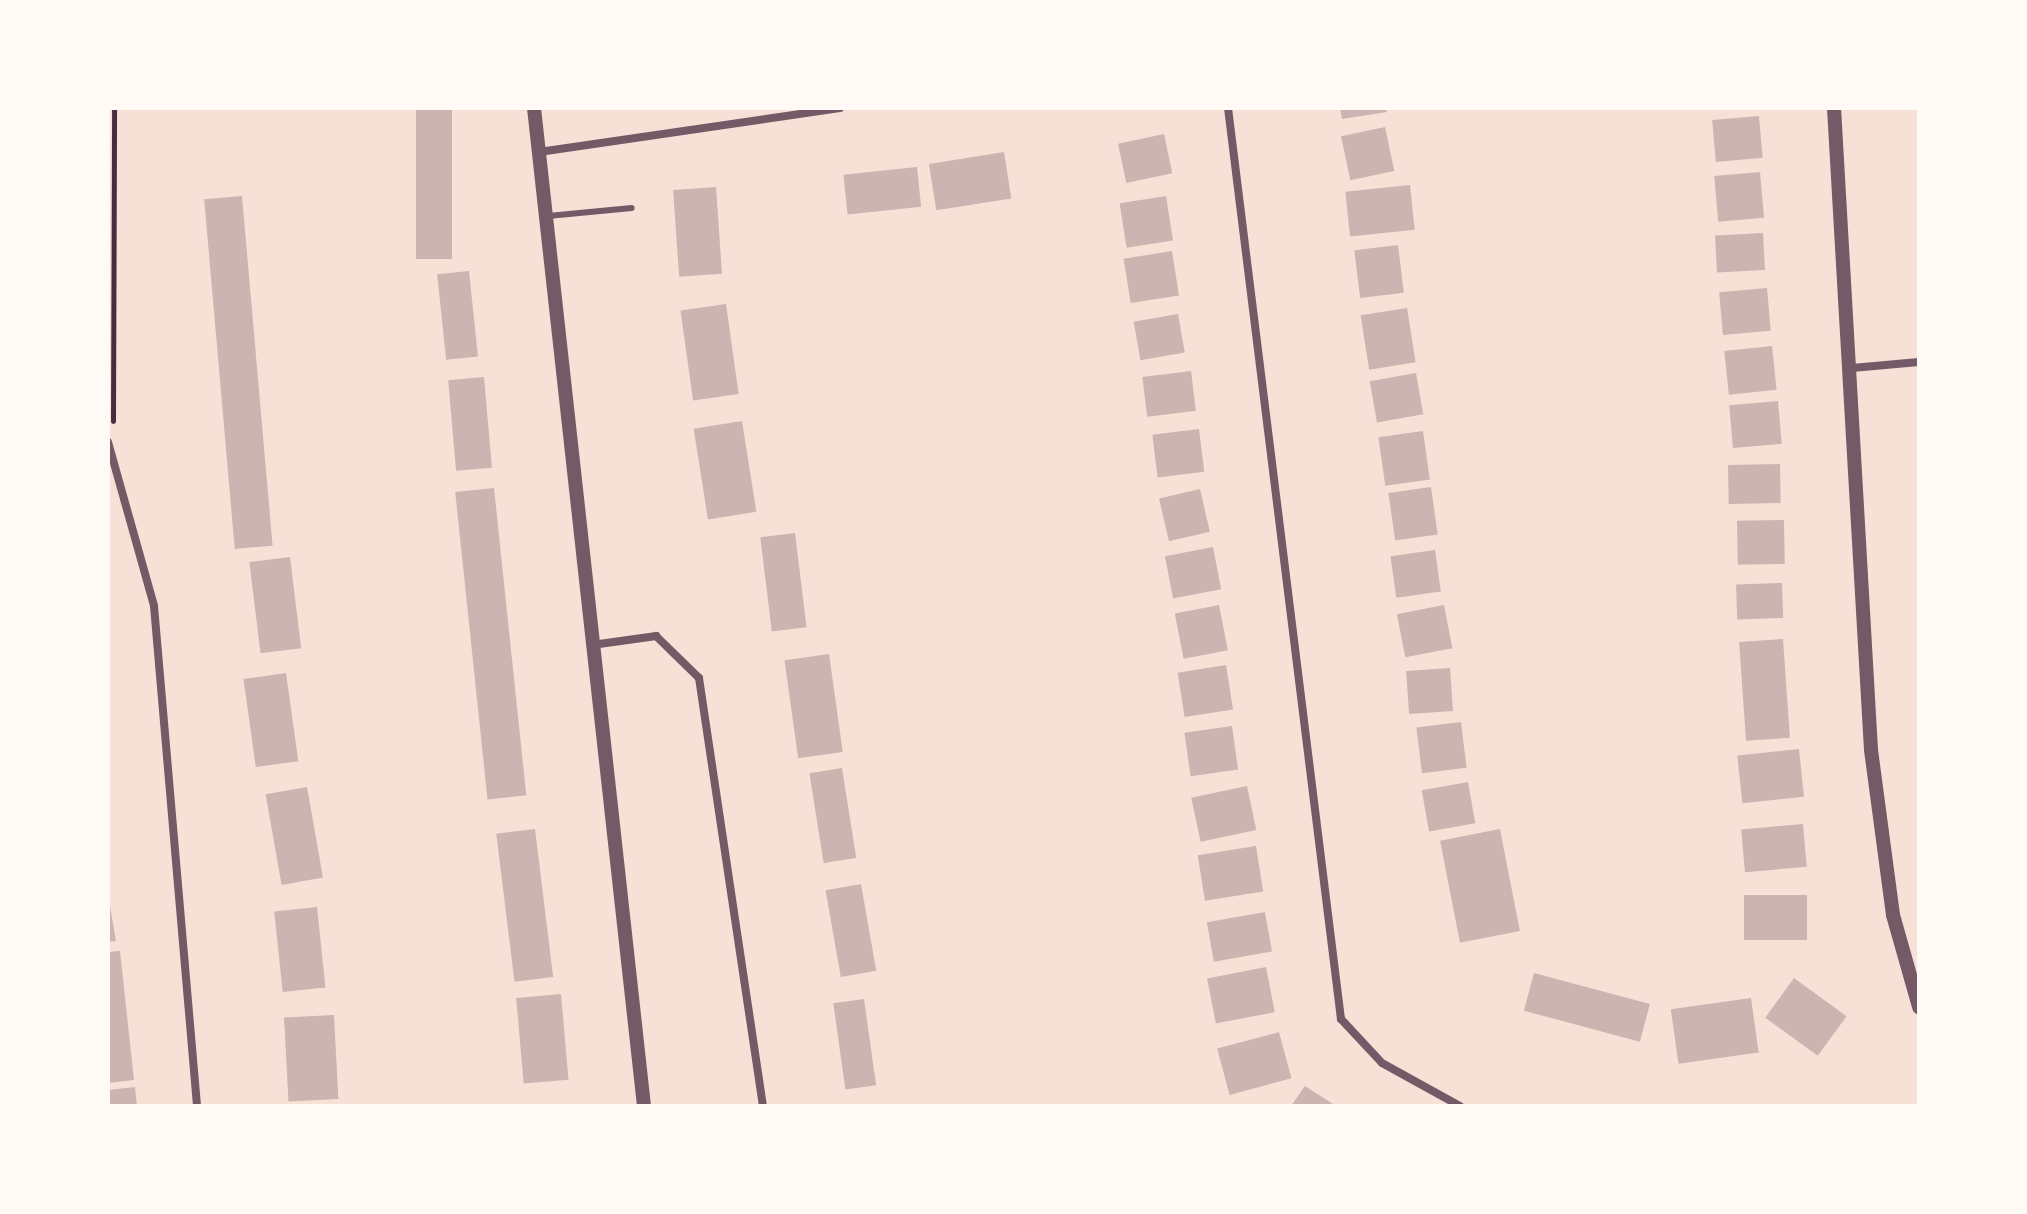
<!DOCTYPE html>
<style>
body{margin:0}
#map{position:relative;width:2027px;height:1214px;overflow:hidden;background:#f7e1d7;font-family:"PT Sans",sans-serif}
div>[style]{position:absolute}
.building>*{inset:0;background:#ccb4b1;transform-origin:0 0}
.path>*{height:5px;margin:-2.5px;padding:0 2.5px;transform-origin:2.5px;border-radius:2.5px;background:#4a2c40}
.service>*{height:6px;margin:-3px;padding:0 3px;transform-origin:3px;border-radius:3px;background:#755966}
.minor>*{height:8px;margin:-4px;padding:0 4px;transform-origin:4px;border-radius:4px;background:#755966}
.tertiary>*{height:14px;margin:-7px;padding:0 7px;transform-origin:7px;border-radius:7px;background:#755966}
span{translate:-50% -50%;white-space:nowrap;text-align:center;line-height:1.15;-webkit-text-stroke:6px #fffaf5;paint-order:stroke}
.frame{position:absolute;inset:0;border:110px solid #fffaf5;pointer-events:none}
</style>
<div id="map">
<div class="building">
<div style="left:416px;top:108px;width:36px;height:151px"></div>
<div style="clip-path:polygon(1340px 108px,1386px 108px,1387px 112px,1342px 119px)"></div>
<div style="left:1759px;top:116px;width:42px;height:47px;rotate:85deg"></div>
<div style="left:1385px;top:127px;width:45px;height:45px;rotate:78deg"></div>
<div style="left:1164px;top:134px;width:40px;height:47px;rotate:78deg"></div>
<div style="left:1004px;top:152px;width:47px;height:76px;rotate:81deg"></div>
<div style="left:917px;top:167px;width:40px;height:74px;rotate:84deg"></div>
<div style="left:1760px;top:172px;width:46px;height:46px;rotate:85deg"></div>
<div style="left:1410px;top:185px;width:45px;height:65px;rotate:84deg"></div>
<div style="left:716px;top:187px;width:87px;height:43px;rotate:86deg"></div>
<div style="left:242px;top:196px;width:351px;height:38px;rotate:85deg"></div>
<div style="left:1166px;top:196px;width:45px;height:47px;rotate:81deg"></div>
<div style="left:1763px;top:233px;width:37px;height:48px;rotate:87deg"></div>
<div style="left:1398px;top:245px;width:48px;height:44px;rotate:83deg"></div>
<div style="left:1172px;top:251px;width:45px;height:49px;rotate:81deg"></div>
<div style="left:469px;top:271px;width:86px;height:32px;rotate:84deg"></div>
<div style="left:1767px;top:288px;width:43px;height:48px;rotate:85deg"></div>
<div style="left:726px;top:304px;width:91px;height:46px;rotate:82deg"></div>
<div style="left:1407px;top:308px;width:55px;height:47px;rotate:81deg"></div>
<div style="left:1178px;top:314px;width:39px;height:45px;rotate:80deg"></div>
<div style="left:1772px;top:346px;width:44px;height:48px;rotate:84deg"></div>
<div style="left:1191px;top:371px;width:40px;height:49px;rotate:83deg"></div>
<div style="left:1416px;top:373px;width:42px;height:47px;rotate:80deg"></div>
<div style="left:484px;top:377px;width:91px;height:36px;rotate:85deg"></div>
<div style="left:1778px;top:401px;width:43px;height:49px;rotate:85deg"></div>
<div style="left:742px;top:421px;width:92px;height:49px;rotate:81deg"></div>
<div style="left:1199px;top:429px;width:43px;height:47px;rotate:83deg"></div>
<div style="left:1423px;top:431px;width:49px;height:45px;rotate:82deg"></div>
<div style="left:1780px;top:464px;width:39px;height:52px;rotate:89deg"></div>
<div style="left:1431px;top:487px;width:48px;height:43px;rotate:82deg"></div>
<div style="left:494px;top:488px;width:309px;height:39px;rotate:84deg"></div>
<div style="left:1200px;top:489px;width:44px;height:42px;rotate:77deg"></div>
<div style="left:1784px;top:520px;width:44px;height:47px;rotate:89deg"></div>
<div style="left:795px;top:533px;width:95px;height:35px;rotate:83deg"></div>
<div style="left:1213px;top:547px;width:43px;height:49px;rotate:79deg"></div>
<div style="left:1435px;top:550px;width:42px;height:45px;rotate:82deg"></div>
<div style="left:290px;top:557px;width:92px;height:41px;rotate:83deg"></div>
<div style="left:1782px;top:583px;width:35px;height:46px;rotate:88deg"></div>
<div style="left:1219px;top:605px;width:46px;height:45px;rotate:79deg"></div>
<div style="left:1444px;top:605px;width:44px;height:48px;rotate:79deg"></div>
<div style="left:1783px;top:639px;width:99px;height:44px;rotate:86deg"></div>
<div style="left:829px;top:654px;width:99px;height:45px;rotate:82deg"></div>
<div style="left:1226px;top:665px;width:45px;height:49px;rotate:81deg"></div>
<div style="left:1450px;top:668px;width:43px;height:44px;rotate:86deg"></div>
<div style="left:286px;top:673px;width:89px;height:43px;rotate:82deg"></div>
<div style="left:1461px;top:722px;width:46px;height:45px;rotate:83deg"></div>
<div style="left:1232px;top:726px;width:44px;height:48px;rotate:82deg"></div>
<div style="left:1799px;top:749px;width:48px;height:62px;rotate:84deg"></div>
<div style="left:842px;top:768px;width:91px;height:33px;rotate:81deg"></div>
<div style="left:1468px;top:782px;width:42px;height:47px;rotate:80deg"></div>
<div style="left:1247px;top:786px;width:45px;height:57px;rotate:78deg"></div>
<div style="left:307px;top:787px;width:92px;height:42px;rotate:80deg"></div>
<div style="left:1803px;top:824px;width:43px;height:62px;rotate:85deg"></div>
<div style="left:535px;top:829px;width:149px;height:39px;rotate:83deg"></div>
<div style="left:1500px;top:829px;width:104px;height:61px;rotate:79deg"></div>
<div style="left:1256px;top:846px;width:46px;height:59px;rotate:81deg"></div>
<div style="left:861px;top:884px;width:88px;height:36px;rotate:80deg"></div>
<div style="clip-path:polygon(108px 895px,116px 941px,108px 942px)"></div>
<div style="left:1744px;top:895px;width:63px;height:45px"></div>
<div style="left:317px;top:907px;width:81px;height:43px;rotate:84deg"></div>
<div style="left:1265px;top:912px;width:40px;height:59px;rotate:80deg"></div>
<div style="clip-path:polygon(120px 951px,134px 1080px,108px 1083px,108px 952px)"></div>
<div style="left:1266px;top:967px;width:46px;height:60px;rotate:79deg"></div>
<div style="left:1534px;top:973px;width:120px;height:39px;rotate:15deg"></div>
<div style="left:1794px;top:978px;width:65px;height:49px;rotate:36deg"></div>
<div style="left:561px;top:994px;width:86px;height:45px;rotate:85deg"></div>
<div style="left:1751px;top:998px;width:55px;height:81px;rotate:82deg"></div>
<div style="left:864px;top:999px;width:87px;height:31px;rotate:82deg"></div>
<div style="left:334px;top:1015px;width:84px;height:50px;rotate:87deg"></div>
<div style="left:1279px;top:1032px;width:48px;height:64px;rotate:75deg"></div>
<div style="clip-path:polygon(1305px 1086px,1336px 1106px,1291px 1106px)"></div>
<div style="clip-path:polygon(135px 1087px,137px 1106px,108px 1106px,108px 1090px)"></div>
</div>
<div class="path">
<div style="left:113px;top:421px;width:313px;rotate:-89.8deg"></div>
</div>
<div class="service">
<div style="left:548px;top:216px;width:84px;rotate:-5.4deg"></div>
</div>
<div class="minor">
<div style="left:1228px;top:108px;width:918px;rotate:82.93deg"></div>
<div style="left:1341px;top:1019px;width:60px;rotate:47deg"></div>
<div style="left:1382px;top:1063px;width:89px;rotate:28.9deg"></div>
<div style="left:539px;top:152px;width:304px;rotate:-8.3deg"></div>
<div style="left:1852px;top:368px;width:67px;rotate:-5.1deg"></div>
<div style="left:108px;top:442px;width:170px;rotate:74.3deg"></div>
<div style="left:154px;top:606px;width:502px;rotate:85.08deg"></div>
<div style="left:592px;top:645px;width:65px;rotate:-8deg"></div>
<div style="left:656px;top:636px;width:60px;rotate:44.3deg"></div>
<div style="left:699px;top:678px;width:433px;rotate:81.5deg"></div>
</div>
<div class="tertiary">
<div style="left:534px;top:108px;width:1004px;rotate:83.71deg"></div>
<div style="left:1834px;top:108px;width:643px;rotate:86.7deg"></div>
<div style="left:1871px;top:750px;width:166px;rotate:82.4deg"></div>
<div style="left:1893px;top:915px;width:96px;rotate:74.2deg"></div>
</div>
<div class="frame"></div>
</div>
